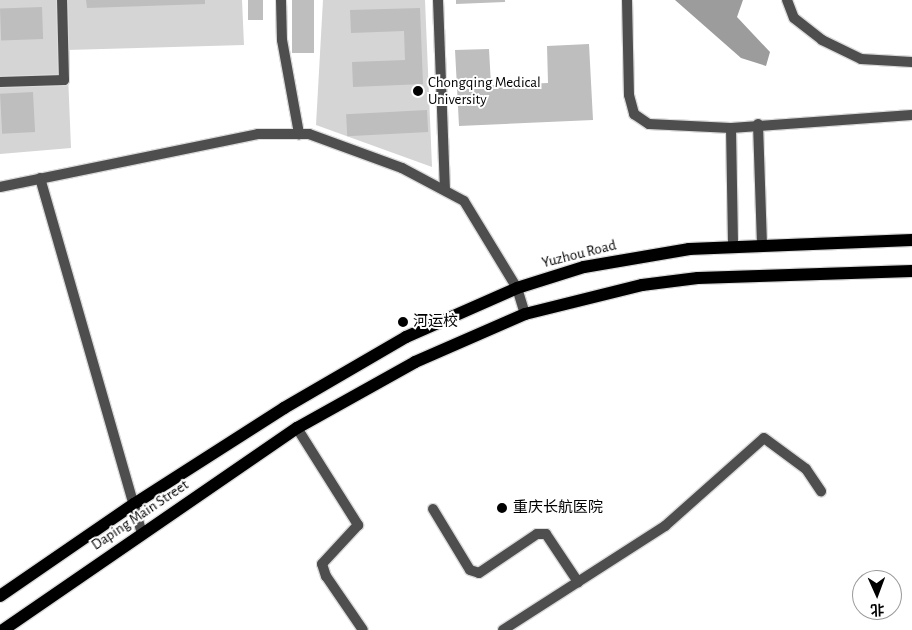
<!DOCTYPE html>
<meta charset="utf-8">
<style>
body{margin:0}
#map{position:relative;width:912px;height:630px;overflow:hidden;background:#fff;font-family:"Alegreya Sans","Noto Sans SC",sans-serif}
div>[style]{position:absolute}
.green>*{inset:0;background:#d5d5d5}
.water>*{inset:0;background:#9c9c9c}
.building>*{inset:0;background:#bebebe;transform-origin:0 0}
.roads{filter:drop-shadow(1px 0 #dbdbdb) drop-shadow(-1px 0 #dbdbdb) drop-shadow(0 1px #dbdbdb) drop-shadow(0 -1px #dbdbdb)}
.service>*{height:10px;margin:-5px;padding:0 5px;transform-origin:5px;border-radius:5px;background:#4e4e4e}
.minor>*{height:10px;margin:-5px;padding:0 5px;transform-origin:5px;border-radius:5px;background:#4e4e4e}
.primary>*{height:12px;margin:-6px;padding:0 6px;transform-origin:6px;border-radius:6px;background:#000}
.dots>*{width:14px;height:14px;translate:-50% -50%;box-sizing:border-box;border:2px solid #fff;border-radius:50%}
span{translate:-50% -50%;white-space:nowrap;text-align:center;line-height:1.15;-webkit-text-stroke:4px #fff;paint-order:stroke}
.poi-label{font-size:15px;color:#000}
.left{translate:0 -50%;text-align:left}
.street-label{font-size:15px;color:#000}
.north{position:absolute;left:852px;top:570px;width:50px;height:50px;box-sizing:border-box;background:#fff;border:1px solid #999;border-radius:50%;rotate:178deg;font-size:14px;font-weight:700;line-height:20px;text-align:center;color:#000}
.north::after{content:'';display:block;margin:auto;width:18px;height:22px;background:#000;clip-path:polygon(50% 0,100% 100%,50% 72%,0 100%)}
</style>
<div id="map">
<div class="green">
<div style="clip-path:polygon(0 0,242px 0,244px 45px,67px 50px,71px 148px,0 154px)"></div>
<div style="clip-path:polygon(323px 0,425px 0,432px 167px,316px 125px)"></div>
</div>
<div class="water">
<div style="clip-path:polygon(675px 0,743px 0,737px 17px,770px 52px,766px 66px,741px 58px)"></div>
</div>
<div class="building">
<div style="clip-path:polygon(86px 0,205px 0,205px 4px,87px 8px)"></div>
<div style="left:248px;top:0;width:15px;height:20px"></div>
<div style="left:292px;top:0;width:22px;height:53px"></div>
<div style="clip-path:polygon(456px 0,505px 0,505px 2px,456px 4px)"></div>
<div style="left:42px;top:7px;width:32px;height:42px;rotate:88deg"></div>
<div style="clip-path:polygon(420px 8px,423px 84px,353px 87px,352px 62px,405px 60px,404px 31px,351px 33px,350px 10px)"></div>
<div style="clip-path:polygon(589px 44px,593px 120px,459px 126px,455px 50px,489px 49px,491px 85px,548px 83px,547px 46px)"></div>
<div style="left:33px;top:92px;width:40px;height:33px;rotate:87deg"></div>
<div style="left:427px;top:110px;width:22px;height:81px;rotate:87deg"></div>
</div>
<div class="roads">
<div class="service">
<div style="left:281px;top:0;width:40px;rotate:88.6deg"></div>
<div style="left:282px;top:40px;width:96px;rotate:79.7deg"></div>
<div style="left:438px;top:0;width:189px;rotate:87.9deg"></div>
<div style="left:627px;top:0;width:95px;rotate:88.8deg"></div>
<div style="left:629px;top:95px;width:20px;rotate:75deg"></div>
<div style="left:634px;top:114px;width:18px;rotate:34deg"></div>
<div style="left:649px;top:124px;width:82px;rotate:2.8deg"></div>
<div style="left:731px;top:128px;width:181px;rotate:-4.1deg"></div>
<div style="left:787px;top:0;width:19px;rotate:69deg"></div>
<div style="left:794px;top:18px;width:36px;rotate:38deg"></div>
<div style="left:822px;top:40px;width:43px;rotate:26deg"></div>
<div style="left:861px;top:59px;width:51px;rotate:3.4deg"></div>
<div style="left:0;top:82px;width:64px;rotate:-1.8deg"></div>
<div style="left:64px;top:80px;width:80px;rotate:-91.4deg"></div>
<div style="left:758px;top:124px;width:121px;rotate:88.1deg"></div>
<div style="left:731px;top:128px;width:118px;rotate:89deg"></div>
<div style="left:297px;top:428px;width:115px;rotate:57.8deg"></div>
<div style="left:358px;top:525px;width:53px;rotate:132.7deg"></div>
<div style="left:322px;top:564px;width:13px;rotate:72deg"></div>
<div style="left:326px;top:576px;width:65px;rotate:55.6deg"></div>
<div style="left:433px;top:509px;width:71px;rotate:58.8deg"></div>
<div style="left:470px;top:570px;width:9px;rotate:18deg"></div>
<div style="left:479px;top:573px;width:70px;rotate:-33.9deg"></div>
<div style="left:537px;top:534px;width:9px"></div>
<div style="left:546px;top:534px;width:58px;rotate:56.3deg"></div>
<div style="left:503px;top:630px;width:193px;rotate:-32.7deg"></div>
<div style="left:665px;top:526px;width:132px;rotate:-41.6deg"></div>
<div style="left:764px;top:438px;width:52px;rotate:36.4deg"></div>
<div style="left:806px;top:469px;width:27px;rotate:56deg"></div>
</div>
<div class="minor">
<div style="left:40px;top:178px;width:369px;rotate:74deg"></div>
<div style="left:0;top:187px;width:263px;rotate:-11.6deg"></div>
<div style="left:258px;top:134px;width:51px"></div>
<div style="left:309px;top:134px;width:99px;rotate:20.1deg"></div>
<div style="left:402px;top:168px;width:70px;rotate:28deg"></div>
<div style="left:464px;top:201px;width:102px;rotate:58.7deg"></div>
<div style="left:517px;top:288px;width:27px;rotate:73deg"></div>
</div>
<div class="primary">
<div style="left:0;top:596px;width:163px;rotate:-34.5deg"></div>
<div style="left:134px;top:504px;width:178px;rotate:-32.6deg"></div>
<div style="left:284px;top:408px;width:141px;rotate:-30.2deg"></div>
<div style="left:406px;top:337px;width:121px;rotate:-23.8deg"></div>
<div style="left:517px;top:288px;width:70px;rotate:-17.4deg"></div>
<div style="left:584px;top:267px;width:107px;rotate:-9.7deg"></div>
<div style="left:689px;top:249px;width:223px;rotate:-2.3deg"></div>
<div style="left:3px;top:630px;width:357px;rotate:-34.5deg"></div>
<div style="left:297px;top:428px;width:135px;rotate:-29.2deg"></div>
<div style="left:415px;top:362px;width:120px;rotate:-23.6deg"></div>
<div style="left:525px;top:314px;width:121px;rotate:-13.9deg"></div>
<div style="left:642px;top:285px;width:56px;rotate:-7.1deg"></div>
<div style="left:698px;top:278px;width:214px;rotate:-1.9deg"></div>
</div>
</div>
<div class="dots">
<div style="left:418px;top:91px;background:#000"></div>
<div style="left:403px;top:322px;background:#000"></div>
<div style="left:502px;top:508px;background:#000"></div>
</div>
<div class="poi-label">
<span class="left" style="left:428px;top:91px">Chongqing Medical<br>University</span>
<span class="left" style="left:413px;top:322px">河运校</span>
<span class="left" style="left:513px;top:508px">重庆长航医院</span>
</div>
<div class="street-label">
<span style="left:579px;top:254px;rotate:-14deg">Yuzhou Road</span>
<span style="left:140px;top:515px;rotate:-34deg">Daping Main Street</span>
</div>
<div class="north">北</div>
</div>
